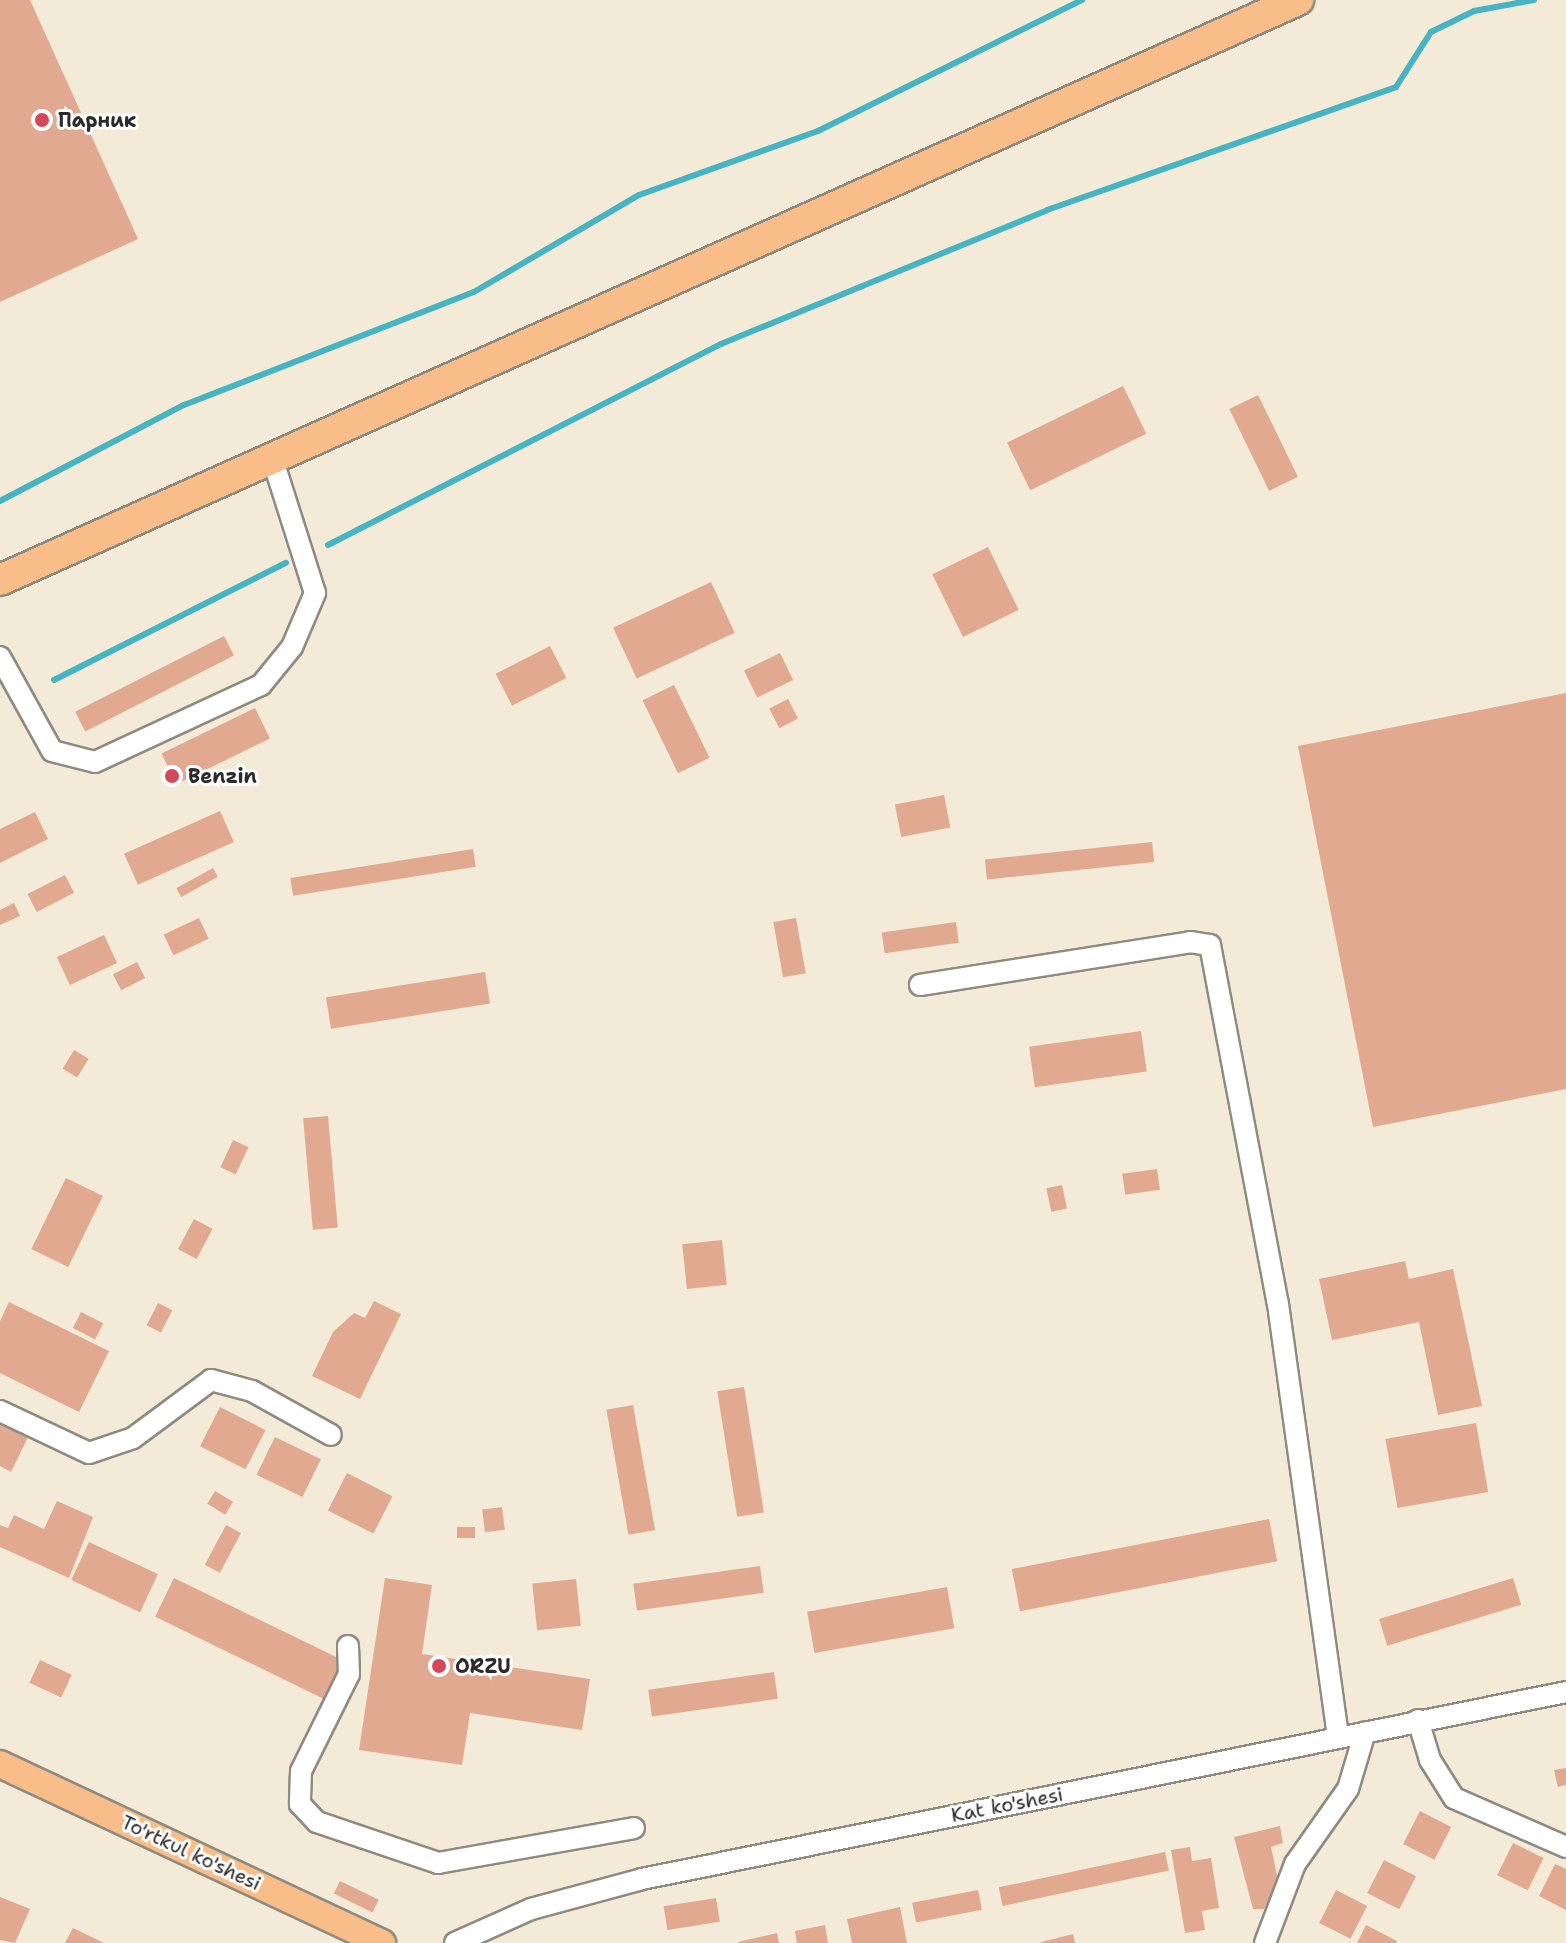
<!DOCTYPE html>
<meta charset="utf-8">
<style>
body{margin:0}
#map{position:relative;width:1566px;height:1943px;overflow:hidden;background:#f3ebd7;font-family:"Shantell Sans",sans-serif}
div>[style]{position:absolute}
.stream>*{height:6px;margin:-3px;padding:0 3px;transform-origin:3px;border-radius:3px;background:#47b4c3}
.building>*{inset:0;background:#e0a990;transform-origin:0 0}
.roads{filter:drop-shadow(2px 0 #8f8b81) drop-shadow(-2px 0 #8f8b81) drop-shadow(0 2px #8f8b81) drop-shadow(0 -2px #8f8b81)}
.minor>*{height:20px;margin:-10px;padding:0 10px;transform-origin:10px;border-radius:10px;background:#fff}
.major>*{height:26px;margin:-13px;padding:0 13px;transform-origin:13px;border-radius:13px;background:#f8bd89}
.highway>*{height:30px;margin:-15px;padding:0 15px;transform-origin:15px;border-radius:15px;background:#f8bd89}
.dots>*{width:22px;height:22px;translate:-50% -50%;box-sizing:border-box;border:4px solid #fff;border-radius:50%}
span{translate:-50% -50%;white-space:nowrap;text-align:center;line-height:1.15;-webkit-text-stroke:6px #fff;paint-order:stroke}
.poi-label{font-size:20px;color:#2b2b2b;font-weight:700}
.left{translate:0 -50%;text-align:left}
.street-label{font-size:20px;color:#2b2b2b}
</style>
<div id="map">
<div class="stream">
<div style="left:0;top:501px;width:208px;rotate:-27.6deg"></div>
<div style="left:184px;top:405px;width:311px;rotate:-21.3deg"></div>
<div style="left:474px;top:292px;width:191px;rotate:-30.5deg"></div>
<div style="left:639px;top:195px;width:190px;rotate:-19.7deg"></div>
<div style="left:818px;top:131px;width:295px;rotate:-26.4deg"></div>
<div style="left:328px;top:545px;width:441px;rotate:-27.1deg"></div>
<div style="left:721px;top:344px;width:352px;rotate:-22.3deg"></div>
<div style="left:1047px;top:210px;width:370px;rotate:-19.4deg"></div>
<div style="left:1396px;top:87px;width:65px;rotate:-57.5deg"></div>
<div style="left:1431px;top:32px;width:48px;rotate:-26deg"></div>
<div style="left:1474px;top:11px;width:61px;rotate:-10.4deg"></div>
<div style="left:54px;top:680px;width:260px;rotate:-26.8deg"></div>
</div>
<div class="building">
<div style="clip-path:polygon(0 0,30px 0,138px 239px,0 302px)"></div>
<div style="left:1123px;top:386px;width:53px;height:129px;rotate:64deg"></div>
<div style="left:1258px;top:395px;width:91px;height:32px;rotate:64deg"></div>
<div style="left:988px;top:547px;width:70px;height:62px;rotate:64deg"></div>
<div style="left:711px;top:582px;width:56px;height:108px;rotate:65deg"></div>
<div style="left:224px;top:636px;width:22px;height:167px;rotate:63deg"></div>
<div style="left:550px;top:646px;width:36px;height:61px;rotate:63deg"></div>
<div style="left:780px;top:653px;width:30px;height:40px;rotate:64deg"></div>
<div style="left:674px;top:685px;width:81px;height:35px;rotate:64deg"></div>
<div style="clip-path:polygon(1566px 693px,1566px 1089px,1373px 1127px,1298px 746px)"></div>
<div style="left:788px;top:699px;width:22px;height:21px;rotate:63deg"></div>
<div style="left:255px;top:708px;width:34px;height:104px;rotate:64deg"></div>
<div style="left:944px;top:795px;width:33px;height:50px;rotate:79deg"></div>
<div style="left:220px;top:811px;width:34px;height:105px;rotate:66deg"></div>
<div style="clip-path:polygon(35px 812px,48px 839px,0 863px,0 829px)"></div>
<div style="left:1152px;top:842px;width:20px;height:168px;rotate:84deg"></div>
<div style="left:473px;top:849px;width:18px;height:185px;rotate:81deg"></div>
<div style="left:213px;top:868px;width:10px;height:42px;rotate:61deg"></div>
<div style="left:65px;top:875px;width:20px;height:42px;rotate:63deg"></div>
<div style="clip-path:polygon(14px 903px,20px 916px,0 925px,0 910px)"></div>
<div style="left:199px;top:918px;width:23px;height:39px;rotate:65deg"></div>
<div style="left:796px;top:918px;width:56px;height:23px;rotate:80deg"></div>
<div style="left:956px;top:922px;width:21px;height:75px;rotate:82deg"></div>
<div style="left:104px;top:935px;width:31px;height:52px;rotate:65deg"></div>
<div style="left:137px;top:962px;width:18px;height:27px;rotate:63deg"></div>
<div style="left:485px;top:972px;width:32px;height:161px;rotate:81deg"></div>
<div style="left:1141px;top:1031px;width:41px;height:113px;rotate:82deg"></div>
<div style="left:74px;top:1050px;width:17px;height:22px;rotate:31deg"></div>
<div style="left:328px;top:1116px;width:112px;height:25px;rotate:85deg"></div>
<div style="left:233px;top:1140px;width:17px;height:30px;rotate:25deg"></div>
<div style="left:1157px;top:1169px;width:21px;height:35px;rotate:82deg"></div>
<div style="left:66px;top:1178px;width:41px;height:79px;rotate:26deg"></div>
<div style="left:1062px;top:1185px;width:24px;height:16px;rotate:78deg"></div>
<div style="left:194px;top:1219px;width:21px;height:34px;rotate:28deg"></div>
<div style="left:722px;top:1240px;width:45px;height:40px;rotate:84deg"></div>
<div style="clip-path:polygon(1405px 1261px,1409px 1279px,1453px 1269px,1482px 1406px,1438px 1415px,1419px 1322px,1332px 1340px,1319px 1279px)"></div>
<div style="clip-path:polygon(374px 1301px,401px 1314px,360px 1399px,312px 1376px,333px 1332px,354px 1313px,365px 1318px)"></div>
<div style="clip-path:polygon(9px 1302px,109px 1351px,79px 1412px,0 1373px,0 1321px)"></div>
<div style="left:158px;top:1303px;width:16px;height:25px;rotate:27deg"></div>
<div style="left:81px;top:1312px;width:25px;height:18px;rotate:27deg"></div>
<div style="left:744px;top:1387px;width:127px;height:27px;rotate:81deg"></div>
<div style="left:633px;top:1405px;width:127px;height:27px;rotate:80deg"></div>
<div style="left:220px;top:1407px;width:51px;height:44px;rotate:27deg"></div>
<div style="clip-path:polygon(0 1418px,30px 1433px,11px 1472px,0 1466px)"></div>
<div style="left:1476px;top:1423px;width:70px;height:92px;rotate:80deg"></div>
<div style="left:275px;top:1437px;width:51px;height:42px;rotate:26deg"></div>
<div style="left:347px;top:1473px;width:51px;height:42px;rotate:27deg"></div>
<div style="left:215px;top:1491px;width:21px;height:15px;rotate:31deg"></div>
<div style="clip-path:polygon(57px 1501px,93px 1517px,69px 1578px,0 1547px,0 1525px,8px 1528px,14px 1515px,44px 1529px)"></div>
<div style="left:502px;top:1507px;width:23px;height:20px;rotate:83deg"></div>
<div style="left:1269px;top:1519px;width:43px;height:262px;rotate:79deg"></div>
<div style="left:226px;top:1525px;width:17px;height:45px;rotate:28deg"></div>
<div style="left:457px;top:1527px;width:18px;height:11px"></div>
<div style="left:89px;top:1542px;width:76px;height:42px;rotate:25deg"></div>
<div style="left:760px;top:1566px;width:27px;height:128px;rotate:82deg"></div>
<div style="left:174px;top:1578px;width:190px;height:43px;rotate:26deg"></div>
<div style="clip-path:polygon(385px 1578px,432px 1585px,422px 1654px,590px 1679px,582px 1730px,470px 1713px,462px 1765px,359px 1750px)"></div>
<div style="left:1513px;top:1578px;width:28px;height:140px;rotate:73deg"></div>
<div style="left:576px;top:1579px;width:47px;height:44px;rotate:84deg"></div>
<div style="left:947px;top:1587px;width:42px;height:142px;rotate:80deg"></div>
<div style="left:40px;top:1660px;width:35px;height:25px;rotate:25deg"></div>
<div style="left:774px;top:1672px;width:27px;height:127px;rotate:82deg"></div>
<div style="clip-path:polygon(1566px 1768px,1566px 1785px,1558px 1787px,1554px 1770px)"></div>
<div style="left:1420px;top:1811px;width:35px;height:37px;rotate:27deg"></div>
<div style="clip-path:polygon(1280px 1826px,1283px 1843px,1271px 1847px,1278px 1880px,1264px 1909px,1253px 1909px,1234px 1837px)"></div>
<div style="left:1513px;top:1843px;width:34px;height:36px;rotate:26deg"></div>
<div style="clip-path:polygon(1190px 1847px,1192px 1861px,1211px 1858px,1219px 1908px,1202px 1911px,1205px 1930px,1185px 1933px,1171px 1850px)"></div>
<div style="left:1165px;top:1852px;width:19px;height:170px;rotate:78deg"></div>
<div style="left:1384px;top:1860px;width:36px;height:37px;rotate:27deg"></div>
<div style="clip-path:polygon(1555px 1864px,1566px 1869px,1566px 1910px,1539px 1896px)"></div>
<div style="left:340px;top:1881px;width:43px;height:14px;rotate:26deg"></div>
<div style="left:978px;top:1890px;width:20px;height:67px;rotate:79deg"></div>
<div style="left:1336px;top:1890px;width:35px;height:37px;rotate:27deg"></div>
<div style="clip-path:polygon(0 1897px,30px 1909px,15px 1943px,0 1940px)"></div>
<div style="left:716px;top:1898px;width:24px;height:53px;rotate:81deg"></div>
<div style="clip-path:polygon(900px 1907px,907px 1943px,852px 1943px,847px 1919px)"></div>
<div style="clip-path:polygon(825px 1925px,828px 1943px,797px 1943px,795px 1931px)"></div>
<div style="clip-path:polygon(1366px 1925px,1397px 1941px,1396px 1943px,1357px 1943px)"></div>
<div style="clip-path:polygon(73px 1928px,104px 1943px,65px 1943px)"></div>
<div style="clip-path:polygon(777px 1933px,779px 1943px,739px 1943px,738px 1942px)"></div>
<div style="clip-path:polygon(1073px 1934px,1075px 1943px,1041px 1943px,1041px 1942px)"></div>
</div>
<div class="roads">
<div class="minor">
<div style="left:0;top:657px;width:107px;rotate:61deg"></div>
<div style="left:52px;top:751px;width:44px;rotate:14.3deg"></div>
<div style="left:95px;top:762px;width:183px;rotate:-24.9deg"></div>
<div style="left:261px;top:685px;width:49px;rotate:-50.8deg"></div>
<div style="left:292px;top:647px;width:59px;rotate:-66.9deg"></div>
<div style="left:315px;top:593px;width:146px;rotate:-107.6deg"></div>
<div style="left:920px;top:985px;width:273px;rotate:-9deg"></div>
<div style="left:1190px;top:942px;width:20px;rotate:9deg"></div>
<div style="left:1210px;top:945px;width:365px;rotate:79.3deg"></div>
<div style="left:1278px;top:1304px;width:438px;rotate:82.1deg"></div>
<div style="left:0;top:1411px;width:98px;rotate:25.3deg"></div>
<div style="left:89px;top:1453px;width:46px;rotate:-18.8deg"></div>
<div style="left:133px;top:1438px;width:97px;rotate:-36.6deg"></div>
<div style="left:211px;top:1380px;width:42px;rotate:15deg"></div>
<div style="left:252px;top:1391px;width:90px;rotate:29.1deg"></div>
<div style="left:348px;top:1646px;width:28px;rotate:88deg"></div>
<div style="left:349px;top:1674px;width:108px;rotate:116.3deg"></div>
<div style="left:301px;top:1771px;width:33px;rotate:92deg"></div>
<div style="left:300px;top:1804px;width:25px;rotate:47deg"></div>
<div style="left:317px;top:1822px;width:128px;rotate:18.7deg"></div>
<div style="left:438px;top:1863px;width:199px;rotate:-10.1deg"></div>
<div style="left:1418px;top:1720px;width:42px;rotate:73.3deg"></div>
<div style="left:1430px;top:1760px;width:45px;rotate:57.7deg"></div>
<div style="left:1454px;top:1798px;width:122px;rotate:23.6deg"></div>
<div style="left:455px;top:1943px;width:83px;rotate:-24.1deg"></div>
<div style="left:531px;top:1909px;width:115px;rotate:-15.1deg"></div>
<div style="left:642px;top:1879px;width:943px;rotate:-11.44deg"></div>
<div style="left:1265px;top:1943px;width:85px;rotate:-69.2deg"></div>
<div style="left:1295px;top:1864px;width:92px;rotate:-54.8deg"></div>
<div style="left:1348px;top:1789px;width:59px;rotate:-73.4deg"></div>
</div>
<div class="major">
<div style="left:0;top:1764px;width:422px;rotate:25.1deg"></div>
</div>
<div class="highway">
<div style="left:0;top:580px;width:1422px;rotate:-24.08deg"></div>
</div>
</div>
<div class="dots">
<div style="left:42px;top:120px;background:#d1495b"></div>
<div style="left:172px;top:776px;background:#d1495b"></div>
<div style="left:439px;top:1666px;background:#d1495b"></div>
</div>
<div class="poi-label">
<span class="left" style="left:58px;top:120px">Парник</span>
<span class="left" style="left:188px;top:776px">Benzin</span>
<span class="left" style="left:455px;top:1666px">ORZU</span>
</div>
<div class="street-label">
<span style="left:1007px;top:1805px;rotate:-11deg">Kat ko'shesi</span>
<span style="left:191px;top:1853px;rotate:25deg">To'rtkul ko'shesi</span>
</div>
</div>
